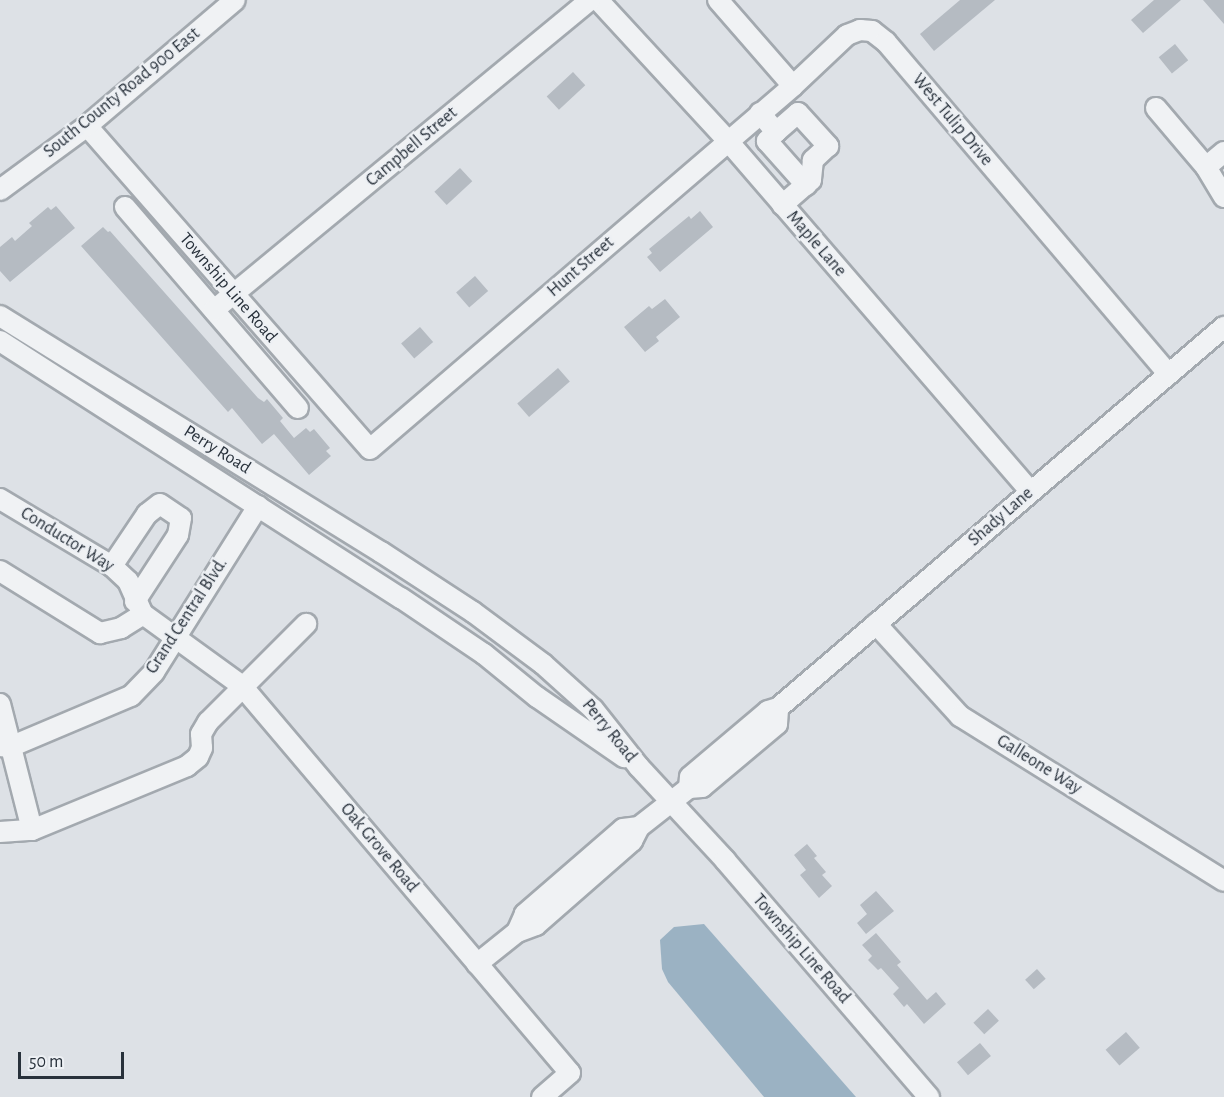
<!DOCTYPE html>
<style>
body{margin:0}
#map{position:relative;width:1224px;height:1097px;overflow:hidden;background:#dde1e6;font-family:"Alegreya Sans",sans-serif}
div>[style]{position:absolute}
.water>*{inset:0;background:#9bb2c3}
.building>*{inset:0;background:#b5bbc2;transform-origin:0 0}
.roads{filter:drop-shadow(2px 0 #a3a9af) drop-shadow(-2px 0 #a3a9af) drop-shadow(0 2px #a3a9af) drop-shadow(0 -2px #a3a9af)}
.minor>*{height:20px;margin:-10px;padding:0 10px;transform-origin:10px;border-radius:10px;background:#f0f2f4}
span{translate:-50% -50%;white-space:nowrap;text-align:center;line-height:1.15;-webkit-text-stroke:4.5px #edf0f4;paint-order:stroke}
.street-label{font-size:18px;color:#28313b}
.scale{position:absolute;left:18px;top:1052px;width:106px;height:27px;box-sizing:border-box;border:3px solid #28313b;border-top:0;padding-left:8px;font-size:18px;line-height:21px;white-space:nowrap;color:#28313b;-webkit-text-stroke:4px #edf0f4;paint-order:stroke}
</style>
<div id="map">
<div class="water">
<div style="clip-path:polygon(704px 924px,856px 1097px,764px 1097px,668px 982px,662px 969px,660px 940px,674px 927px)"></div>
</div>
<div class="building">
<div style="clip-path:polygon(960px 0,995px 0,934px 51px,920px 34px)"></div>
<div style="clip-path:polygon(1154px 0,1181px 0,1143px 33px,1131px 20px)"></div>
<div style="clip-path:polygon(1203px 0,1224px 0,1224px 24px)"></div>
<div style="left:1175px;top:44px;width:21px;height:21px;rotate:51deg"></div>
<div style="left:573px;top:72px;width:18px;height:36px;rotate:47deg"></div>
<div style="left:460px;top:168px;width:18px;height:35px;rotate:47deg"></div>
<div style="clip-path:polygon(56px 206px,75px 228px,10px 282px,0 271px,0 247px,12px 237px,15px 241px,32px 226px,29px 223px,48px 207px,51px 210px)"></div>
<div style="clip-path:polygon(700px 211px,713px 227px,660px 272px,647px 257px,652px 253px,649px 249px,689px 216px,691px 219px)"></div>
<div style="clip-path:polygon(103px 227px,108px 232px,110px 231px,258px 398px,264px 402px,267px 399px,283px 418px,280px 421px,294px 438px,306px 428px,310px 432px,314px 429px,330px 448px,326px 451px,331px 456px,309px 475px,274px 434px,262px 444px,232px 408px,228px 412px,81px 246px)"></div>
<div style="left:475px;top:276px;width:20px;height:25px;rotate:49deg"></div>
<div style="clip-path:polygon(665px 299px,680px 317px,656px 337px,659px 341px,645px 352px,624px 327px,649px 306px,652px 309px)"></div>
<div style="left:420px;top:327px;width:20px;height:25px;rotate:49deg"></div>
<div style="left:558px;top:368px;width:18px;height:54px;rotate:49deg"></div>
<div style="clip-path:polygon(807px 844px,817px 856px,814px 858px,826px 872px,822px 875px,832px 886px,819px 898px,800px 875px,806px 870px,794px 855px)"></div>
<div style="clip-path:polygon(876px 891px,894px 911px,866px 934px,857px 923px,867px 914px,860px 905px)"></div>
<div style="clip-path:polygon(876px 933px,901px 962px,897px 965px,927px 1000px,936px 992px,946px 1004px,924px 1024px,907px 1004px,904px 1007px,893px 994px,899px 988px,881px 968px,878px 970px,868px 960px,872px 956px,862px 945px)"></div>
<div style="left:1037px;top:969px;width:13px;height:16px;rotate:48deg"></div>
<div style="left:988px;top:1009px;width:16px;height:20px;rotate:47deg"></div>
<div style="left:1126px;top:1032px;width:21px;height:27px;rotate:49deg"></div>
<div style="left:980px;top:1043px;width:17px;height:30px;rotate:50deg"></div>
</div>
<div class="roads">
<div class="minor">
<div style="left:598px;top:0;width:192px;rotate:47.3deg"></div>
<div style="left:728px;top:141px;width:462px;rotate:49.2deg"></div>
<div style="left:718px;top:0;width:114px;rotate:48.9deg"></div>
<div style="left:1156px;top:108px;width:77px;rotate:49.7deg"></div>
<div style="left:760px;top:113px;width:25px;rotate:50deg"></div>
<div style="left:776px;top:132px;width:29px;rotate:-41deg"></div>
<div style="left:798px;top:113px;width:45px;rotate:47.7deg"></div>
<div style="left:828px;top:146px;width:21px;rotate:137deg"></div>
<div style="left:813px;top:160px;width:20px;rotate:96deg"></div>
<div style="left:811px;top:180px;width:38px;rotate:139deg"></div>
<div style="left:87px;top:126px;width:429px;rotate:48.8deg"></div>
<div style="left:370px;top:449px;width:557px;rotate:-40.63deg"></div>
<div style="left:793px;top:86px;width:74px;rotate:-43.4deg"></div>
<div style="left:847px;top:35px;width:14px;rotate:-21deg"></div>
<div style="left:860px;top:30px;width:12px;rotate:5deg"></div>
<div style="left:872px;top:31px;width:18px;rotate:38deg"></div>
<div style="left:886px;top:42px;width:436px;rotate:49.6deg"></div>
<div style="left:776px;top:132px;width:13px;rotate:135deg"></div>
<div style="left:767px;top:141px;width:59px;rotate:48.4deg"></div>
<div style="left:1224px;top:152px;width:23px;rotate:140deg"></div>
<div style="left:1206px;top:167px;width:35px;rotate:59deg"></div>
<div style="left:0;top:190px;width:108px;rotate:-36.3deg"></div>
<div style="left:87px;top:126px;width:194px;rotate:-40.4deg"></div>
<div style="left:125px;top:207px;width:265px;rotate:49.3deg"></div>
<div style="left:214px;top:310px;width:487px;rotate:-39.5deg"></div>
<div style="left:0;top:316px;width:448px;rotate:31.8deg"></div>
<div style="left:381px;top:552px;width:110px;rotate:33.1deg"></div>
<div style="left:473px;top:612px;width:87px;rotate:36.6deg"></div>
<div style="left:543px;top:664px;width:67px;rotate:42deg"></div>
<div style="left:593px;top:709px;width:74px;rotate:51.6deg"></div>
<div style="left:639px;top:767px;width:127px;rotate:47.2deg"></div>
<div style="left:725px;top:860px;width:313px;rotate:49.3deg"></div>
<div style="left:0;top:341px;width:476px;rotate:32.7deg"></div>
<div style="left:401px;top:598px;width:100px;rotate:34deg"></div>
<div style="left:484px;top:654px;width:68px;rotate:39.1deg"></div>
<div style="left:537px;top:697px;width:106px;rotate:34.6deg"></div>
<div style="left:0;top:499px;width:131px;rotate:30.9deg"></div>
<div style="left:112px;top:566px;width:22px;rotate:43deg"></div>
<div style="left:128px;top:581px;width:36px;rotate:66deg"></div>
<div style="left:143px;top:614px;width:122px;rotate:36deg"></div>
<div style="left:242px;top:686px;width:507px;rotate:49.72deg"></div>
<div style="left:570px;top:1073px;width:37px;rotate:139deg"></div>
<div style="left:112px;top:566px;width:63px;rotate:-56.1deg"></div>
<div style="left:147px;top:514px;width:16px;rotate:-38deg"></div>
<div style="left:160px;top:504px;width:25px;rotate:34deg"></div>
<div style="left:181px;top:518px;width:17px;rotate:100deg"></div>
<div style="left:178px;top:535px;width:79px;rotate:123.1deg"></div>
<div style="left:0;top:571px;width:118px;rotate:31.8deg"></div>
<div style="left:100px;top:633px;width:22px;rotate:-13deg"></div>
<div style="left:121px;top:628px;width:26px;rotate:-32deg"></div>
<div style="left:876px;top:624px;width:125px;rotate:47.6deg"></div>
<div style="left:960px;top:716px;width:311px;rotate:32deg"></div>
<div style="left:0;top:704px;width:130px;rotate:75.7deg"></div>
<div style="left:0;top:746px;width:10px;rotate:6deg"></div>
<div style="left:10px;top:747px;width:131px;rotate:-22.9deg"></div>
<div style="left:131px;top:696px;width:33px;rotate:-46deg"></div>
<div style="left:154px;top:672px;width:196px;rotate:-57.9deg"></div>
<div style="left:689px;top:788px;width:11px;rotate:-85deg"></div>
<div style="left:690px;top:777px;width:102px;rotate:-40.2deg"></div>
<div style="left:768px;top:711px;width:10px;rotate:-17deg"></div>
<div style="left:778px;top:708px;width:587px;rotate:-40.51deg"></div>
<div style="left:639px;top:827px;width:63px;rotate:-38deg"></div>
<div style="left:689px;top:788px;width:13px;rotate:-4deg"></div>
<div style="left:702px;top:787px;width:98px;rotate:-40deg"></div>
<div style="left:777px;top:724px;width:16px;rotate:-86deg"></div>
<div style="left:0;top:832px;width:32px;rotate:-4deg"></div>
<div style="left:32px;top:830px;width:168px;rotate:-22.4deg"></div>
<div style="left:187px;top:766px;width:14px;rotate:-39deg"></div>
<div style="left:198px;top:757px;width:10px;rotate:-66deg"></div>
<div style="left:202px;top:748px;width:14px;rotate:-94deg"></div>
<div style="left:201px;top:734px;width:14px;rotate:-60deg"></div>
<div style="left:208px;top:722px;width:139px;rotate:-45deg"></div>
<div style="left:477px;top:964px;width:51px;rotate:-38.7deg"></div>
<div style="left:517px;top:932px;width:20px;rotate:-20deg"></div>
<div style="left:536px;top:925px;width:128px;rotate:-41.2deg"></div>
<div style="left:632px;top:841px;width:16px;rotate:-63deg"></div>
<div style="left:639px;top:827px;width:16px;rotate:173deg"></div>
<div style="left:623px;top:829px;width:130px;rotate:139.1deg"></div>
<div style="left:525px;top:914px;width:20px;rotate:114deg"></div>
</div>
</div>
<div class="street-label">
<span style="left:122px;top:93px;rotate:-39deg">South County Road 900 East</span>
<span style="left:952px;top:120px;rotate:50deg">West Tulip Drive</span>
<span style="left:412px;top:147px;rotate:-40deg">Campbell Street</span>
<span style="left:816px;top:244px;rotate:49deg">Maple Lane</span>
<span style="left:581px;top:267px;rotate:-41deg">Hunt Street</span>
<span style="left:228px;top:288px;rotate:49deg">Township Line Road</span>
<span style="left:217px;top:450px;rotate:32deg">Perry Road</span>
<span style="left:1001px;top:517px;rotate:-41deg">Shady Lane</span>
<span style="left:67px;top:540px;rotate:32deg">Conductor Way</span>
<span style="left:187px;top:616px;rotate:-57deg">Grand Central Blvd.</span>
<span style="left:609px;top:731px;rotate:51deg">Perry Road</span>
<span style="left:1039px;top:765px;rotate:32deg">Galleone Way</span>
<span style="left:379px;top:848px;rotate:50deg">Oak Grove Road</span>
<span style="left:801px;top:949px;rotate:49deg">Township Line Road</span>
</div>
<div class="scale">50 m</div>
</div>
